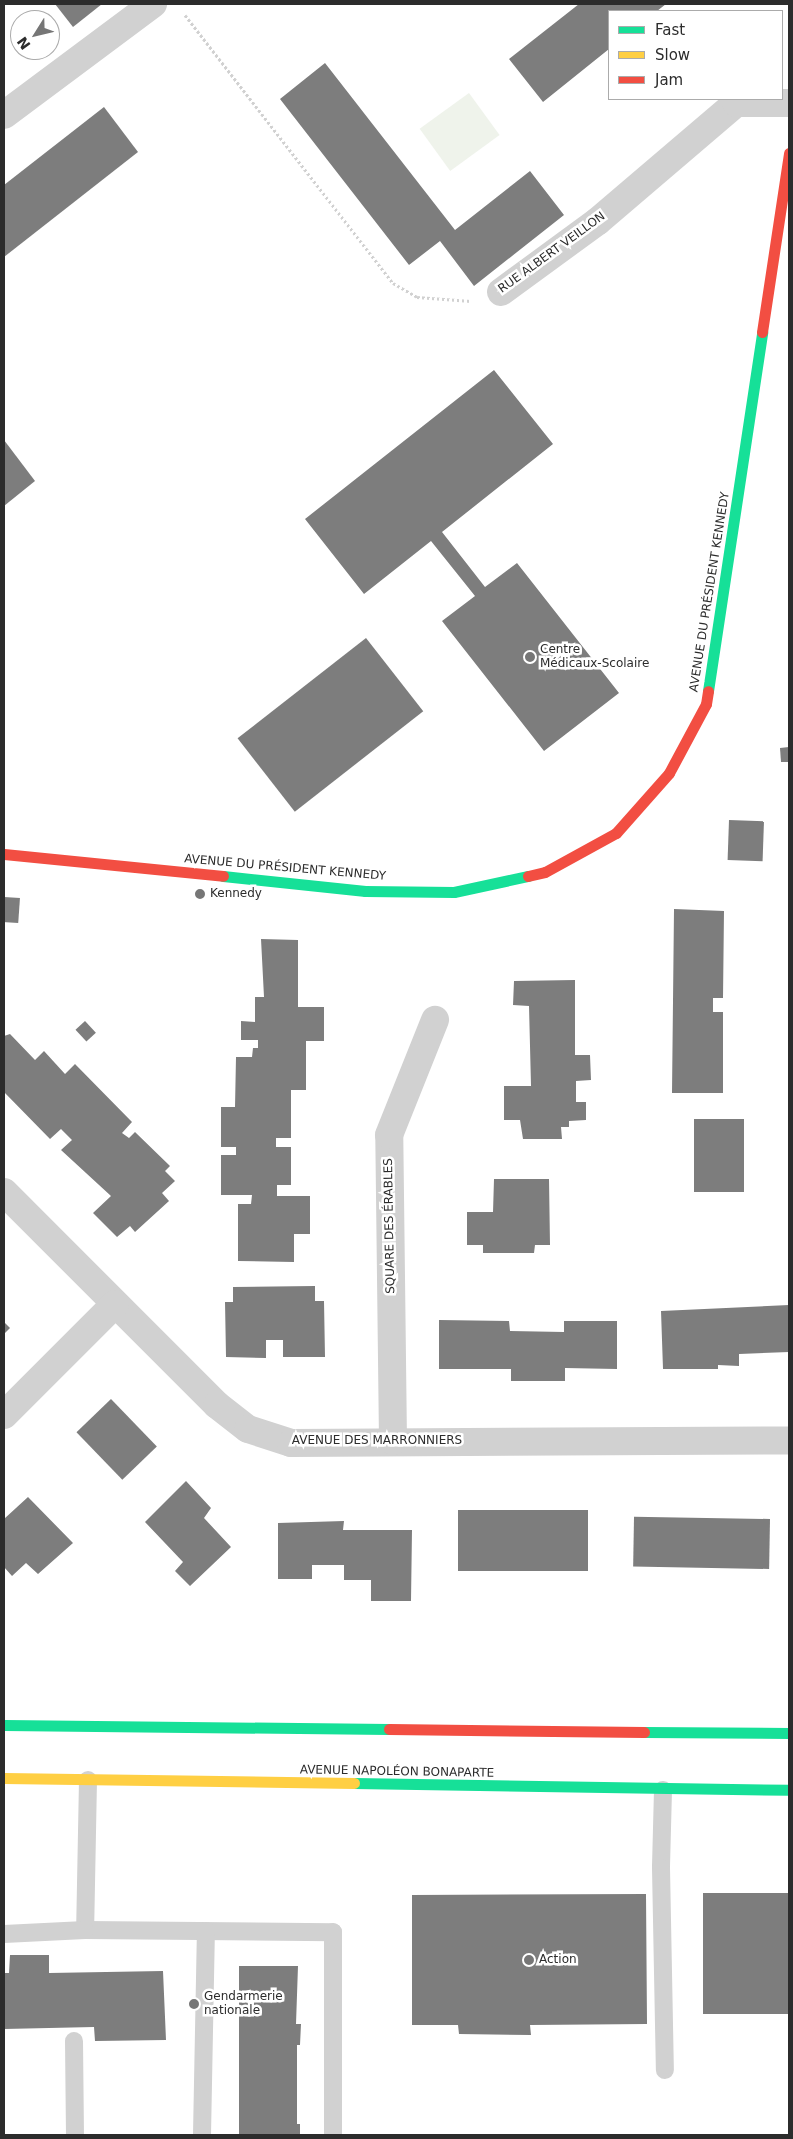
<!DOCTYPE html>
<meta charset="utf-8">
<style>
body{margin:0}
#map{position:relative;width:793px;height:2139px;overflow:hidden;background:#fff;font-family:"DejaVu Sans",sans-serif}
div>[style]{position:absolute}
.green>*{inset:0;background:#eff3eb;transform-origin:0 0}
.building>*{inset:0;background:#7d7d7d;transform-origin:0 0}
.path>*{height:3px;margin-top:-1.5px;transform-origin:0;background:repeating-linear-gradient(90deg,#d1d1d1 0 2.5px,transparent 0 5px)}
.lane>*{height:18px;margin:-9px;padding:0 9px;transform-origin:9px;border-radius:9px;background:#d1d1d1}
.street>*{height:28px;margin:-14px;padding:0 14px;transform-origin:14px;border-radius:14px;background:#d1d1d1}
.fast>*{height:11px;margin:-5.5px;padding:0 5.5px;transform-origin:5.5px;border-radius:5.5px;background:#16e098}
.slow>*{height:11px;margin:-5.5px;padding:0 5.5px;transform-origin:5.5px;border-radius:5.5px;background:#ffcf43}
.jam>*{height:11px;margin:-5.5px;padding:0 5.5px;transform-origin:5.5px;border-radius:5.5px;background:#f24e42}
.dots>*{width:14px;height:14px;translate:-50% -50%;box-sizing:border-box;border:2px solid #fff;border-radius:50%}
span{translate:-50% -50%;white-space:nowrap;text-align:center;line-height:1.15;-webkit-text-stroke:5px #fff;paint-order:stroke}
.street-label{font-size:12px;color:#2c2c2c}
.poi-label{font-size:12px;color:#2c2c2c}
.left{translate:0 -50%;text-align:left}
.frame{position:absolute;inset:0;border:5px solid #2c2c2c;pointer-events:none}
.legend{position:absolute;left:608px;top:10px;width:175px;height:90px;box-sizing:border-box;background:#fff;border:1px solid #ababab;margin:0;padding:6px 9px;list-style:none;font-size:15px;color:#2c2c2c}
.legend li{display:flex;align-items:center;gap:10px;height:25px}
.legend b{width:25px;border:1px solid #ababab}
.north{position:absolute;left:10px;top:10px;width:50px;height:50px;box-sizing:border-box;background:#fff;border:1px solid #ababab;border-radius:50%;rotate:234deg;font-size:14px;font-weight:700;line-height:20px;text-align:center;color:#2c2c2c}
.north::after{content:'';display:block;margin:auto;width:18px;height:22px;background:#767676;clip-path:polygon(50% 0,100% 100%,50% 72%,0 100%)}
</style>
<div id="map">
<div class="green">
<div style="left:469px;top:93px;width:52px;height:61px;rotate:54deg"></div>
</div>
<div class="building">
<div style="clip-path:polygon(55px 4px,102px 4px,73px 27px)"></div>
<div style="clip-path:polygon(579px 4px,666px 4px,657px 11px,609px 11px,609px 49px,543px 102px,509px 59px)"></div>
<div style="clip-path:polygon(325px 63px,455px 230px,530px 171px,564px 215px,474px 286px,440px 241px,409px 265px,280px 99px)"></div>
<div style="clip-path:polygon(104px 107px,138px 152px,4px 257px,4px 185px)"></div>
<div style="clip-path:polygon(494px 370px,553px 444px,442px 532px,485px 587px,517px 563px,619px 693px,544px 751px,442px 621px,475px 596px,431px 541px,364px 594px,305px 519px)"></div>
<div style="clip-path:polygon(4px 440px,35px 481px,4px 506px)"></div>
<div style="left:366px;top:638px;width:93px;height:163px;rotate:52deg"></div>
<div style="clip-path:polygon(789px 747px,789px 762px,781px 762px,780px 748px)"></div>
<div style="left:729px;top:820px;width:35px;height:40px;rotate:2deg"></div>
<div style="left:4px;top:897px;width:16px;height:25px;rotate:4deg"></div>
<div style="clip-path:polygon(674px 909px,724px 911px,723px 998px,713px 998px,713px 1012px,723px 1012px,723px 1093px,672px 1093px)"></div>
<div style="clip-path:polygon(261px 939px,298px 940px,298px 1007px,324px 1007px,324px 1041px,306px 1041px,306px 1090px,291px 1090px,291px 1138px,276px 1138px,276px 1147px,291px 1147px,291px 1185px,277px 1185px,277px 1196px,310px 1196px,310px 1234px,294px 1234px,294px 1262px,238px 1261px,238px 1204px,251px 1204px,252px 1195px,221px 1195px,221px 1155px,236px 1155px,236px 1147px,221px 1147px,221px 1107px,235px 1107px,236px 1057px,252px 1057px,253px 1048px,258px 1048px,258px 1040px,241px 1040px,241px 1021px,255px 1022px,255px 997px,264px 997px)"></div>
<div style="clip-path:polygon(575px 980px,575px 1055px,590px 1055px,591px 1080px,576px 1081px,576px 1102px,586px 1102px,586px 1120px,569px 1121px,569px 1127px,561px 1127px,562px 1139px,523px 1139px,520px 1120px,504px 1120px,504px 1086px,531px 1086px,529px 1006px,513px 1005px,514px 981px)"></div>
<div style="left:85px;top:1021px;width:16px;height:13px;rotate:47deg"></div>
<div style="clip-path:polygon(10px 1034px,35px 1060px,44px 1051px,65px 1074px,75px 1064px,132px 1122px,122px 1133px,129px 1138px,135px 1132px,170px 1166px,165px 1171px,175px 1181px,162px 1193px,169px 1201px,135px 1232px,130px 1226px,117px 1237px,93px 1213px,111px 1196px,61px 1150px,72px 1140px,61px 1129px,50px 1139px,4px 1092px,4px 1036px)"></div>
<div style="left:744px;top:1119px;width:73px;height:50px;rotate:90deg"></div>
<div style="clip-path:polygon(494px 1179px,549px 1179px,550px 1245px,535px 1245px,534px 1253px,483px 1253px,483px 1245px,467px 1245px,467px 1212px,493px 1212px)"></div>
<div style="clip-path:polygon(315px 1286px,315px 1301px,324px 1301px,325px 1357px,283px 1357px,283px 1340px,266px 1340px,266px 1358px,226px 1357px,225px 1302px,233px 1302px,233px 1287px)"></div>
<div style="clip-path:polygon(789px 1305px,789px 1352px,739px 1354px,739px 1366px,718px 1365px,718px 1369px,663px 1369px,661px 1311px)"></div>
<div style="clip-path:polygon(439px 1320px,509px 1321px,510px 1331px,564px 1332px,564px 1321px,617px 1321px,617px 1369px,565px 1368px,565px 1381px,511px 1381px,511px 1369px,439px 1369px)"></div>
<div style="clip-path:polygon(4px 1322px,10px 1328px,4px 1334px)"></div>
<div style="left:111px;top:1399px;width:66px;height:48px;rotate:46deg"></div>
<div style="clip-path:polygon(186px 1481px,211px 1508px,204px 1518px,231px 1547px,190px 1586px,175px 1571px,183px 1562px,145px 1522px)"></div>
<div style="clip-path:polygon(28px 1497px,73px 1543px,38px 1574px,26px 1563px,12px 1576px,4px 1567px,4px 1519px)"></div>
<div style="left:458px;top:1510px;width:130px;height:61px"></div>
<div style="left:770px;top:1519px;width:50px;height:136px;rotate:91deg"></div>
<div style="clip-path:polygon(344px 1521px,343px 1530px,412px 1530px,411px 1601px,371px 1601px,371px 1580px,344px 1580px,344px 1565px,312px 1565px,312px 1579px,278px 1579px,278px 1523px)"></div>
<div style="left:703px;top:1893px;width:86px;height:121px"></div>
<div style="clip-path:polygon(646px 1894px,647px 2024px,530px 2025px,531px 2035px,459px 2034px,458px 2025px,412px 2025px,412px 1895px)"></div>
<div style="clip-path:polygon(10px 1955px,49px 1955px,49px 1973px,163px 1971px,166px 2040px,95px 2041px,94px 2027px,4px 2029px,4px 1973px,9px 1973px)"></div>
<div style="clip-path:polygon(239px 1966px,298px 1966px,296px 2024px,301px 2024px,300px 2045px,297px 2045px,297px 2124px,300px 2124px,300px 2135px,239px 2135px)"></div>
</div>
<div class="path">
<div style="left:185px;top:15px;width:339px;rotate:52.2deg"></div>
<div style="left:393px;top:283px;width:28px;rotate:30deg"></div>
<div style="left:417px;top:297px;width:54px;rotate:4.2deg"></div>
</div>
<div class="lane">
<div style="left:88px;top:1780px;width:150px;rotate:91.1deg"></div>
<div style="left:85px;top:1930px;width:248px;rotate:0.5deg"></div>
<div style="left:333px;top:1932px;width:203px;rotate:90deg"></div>
<div style="left:663px;top:1790px;width:78px;rotate:91.5deg"></div>
<div style="left:661px;top:1868px;width:202px;rotate:88.9deg"></div>
<div style="left:4px;top:1934px;width:81px;rotate:-2.8deg"></div>
<div style="left:74px;top:2041px;width:94px;rotate:89.4deg"></div>
<div style="left:202px;top:2135px;width:204px;rotate:-88.9deg"></div>
</div>
<div class="street">
<div style="left:4px;top:115px;width:186px;rotate:-36.7deg"></div>
<div style="left:501px;top:292px;width:120px;rotate:-36.2deg"></div>
<div style="left:598px;top:221px;width:182px;rotate:-40.5deg"></div>
<div style="left:736px;top:103px;width:53px"></div>
<div style="left:4px;top:1192px;width:301px;rotate:45deg"></div>
<div style="left:217px;top:1405px;width:39px;rotate:38deg"></div>
<div style="left:248px;top:1429px;width:45px;rotate:18deg"></div>
<div style="left:291px;top:1443px;width:498px;rotate:-0.3deg"></div>
<div style="left:4px;top:1415px;width:157px;rotate:-45deg"></div>
<div style="left:393px;top:1441px;width:306px;rotate:-90.7deg"></div>
<div style="left:389px;top:1135px;width:124px;rotate:-68.2deg"></div>
</div>
<div class="fast">
<div style="left:708px;top:691px;width:363px;rotate:-81.4deg"></div>
<div style="left:223px;top:876px;width:143px;rotate:6deg"></div>
<div style="left:365px;top:891px;width:89px;rotate:0.6deg"></div>
<div style="left:454px;top:892px;width:76px;rotate:-12.2deg"></div>
<div style="left:4px;top:1725px;width:385px;rotate:0.6deg"></div>
<div style="left:644px;top:1732px;width:145px;rotate:0.4deg"></div>
<div style="left:354px;top:1783px;width:435px;rotate:0.9deg"></div>
</div>
<div class="slow">
<div style="left:4px;top:1778px;width:350px;rotate:0.8deg"></div>
</div>
<div class="jam">
<div style="left:762px;top:332px;width:181px;rotate:-81.4deg"></div>
<div style="left:4px;top:854px;width:220px;rotate:5.7deg"></div>
<div style="left:528px;top:876px;width:17px;rotate:-13deg"></div>
<div style="left:545px;top:872px;width:81px;rotate:-28.8deg"></div>
<div style="left:616px;top:833px;width:80px;rotate:-48.5deg"></div>
<div style="left:669px;top:773px;width:78px;rotate:-61.8deg"></div>
<div style="left:706px;top:704px;width:13px;rotate:-81deg"></div>
<div style="left:389px;top:1729px;width:255px;rotate:0.7deg"></div>
</div>
<div class="dots">
<div style="left:530px;top:657px;background:#767676"></div>
<div style="left:200px;top:894px;background:#767676"></div>
<div style="left:529px;top:1960px;background:#767676"></div>
<div style="left:194px;top:2004px;background:#767676"></div>
</div>
<div class="street-label">
<span style="left:552px;top:253px;rotate:-36deg">RUE ALBERT VEILLON</span>
<span style="left:710px;top:592px;rotate:-81deg">AVENUE DU PRÉSIDENT KENNEDY</span>
<span style="left:285px;top:868px;rotate:5deg">AVENUE DU PRÉSIDENT KENNEDY</span>
<span style="left:390px;top:1226px;rotate:-91deg">SQUARE DES ÉRABLES</span>
<span style="left:377px;top:1441px">AVENUE DES MARRONNIERS</span>
<span style="left:397px;top:1772px;rotate:1deg">AVENUE NAPOLÉON BONAPARTE</span>
</div>
<div class="poi-label">
<span class="left" style="left:540px;top:657px">Centre<br>Médicaux-Scolaire</span>
<span class="left" style="left:210px;top:894px">Kennedy</span>
<span class="left" style="left:539px;top:1960px">Action</span>
<span class="left" style="left:204px;top:2004px">Gendarmerie<br>nationale</span>
</div>
<div class="frame"></div>
<ul class="legend">
<li><b style="height:6px;background:#16e098"></b>Fast</li>
<li><b style="height:6px;background:#ffcf43"></b>Slow</li>
<li><b style="height:6px;background:#f24e42"></b>Jam</li>
</ul>
<div class="north">N</div>
</div>
